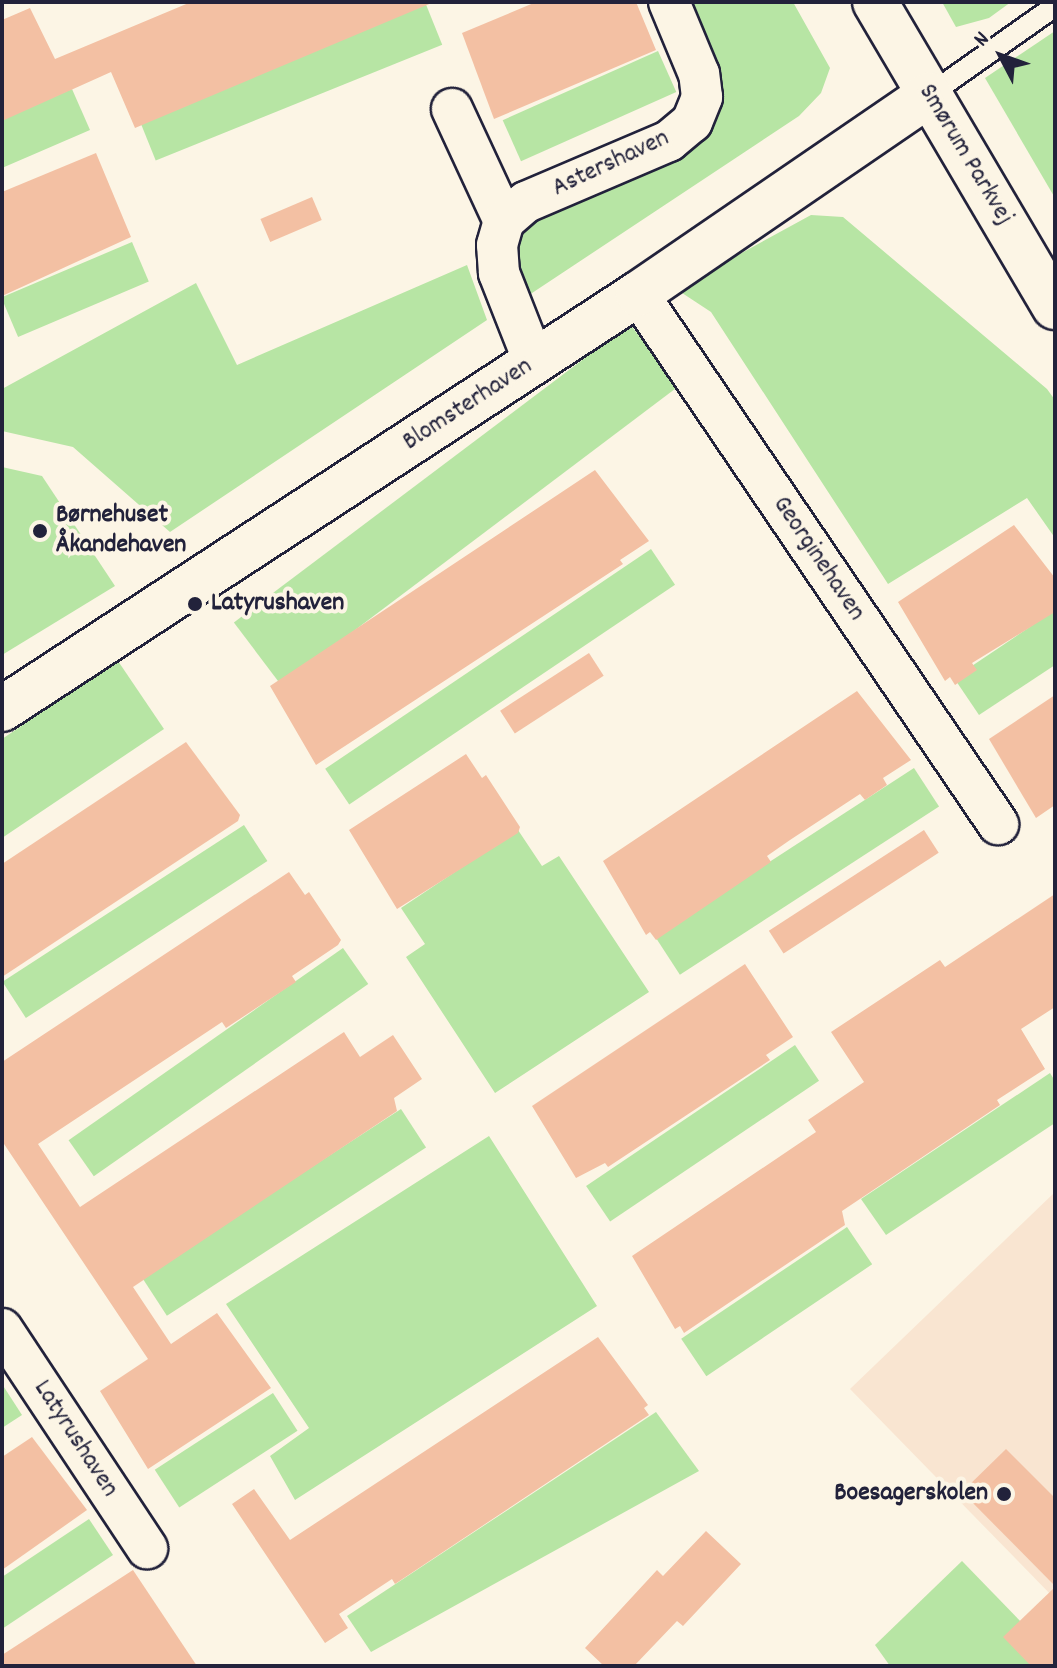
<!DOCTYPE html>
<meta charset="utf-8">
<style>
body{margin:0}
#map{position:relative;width:1057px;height:1668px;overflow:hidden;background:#fcf5e5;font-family:Dekko,sans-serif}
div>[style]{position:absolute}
.built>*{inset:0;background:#f9e5d1}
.green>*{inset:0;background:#b7e5a4;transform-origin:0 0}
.building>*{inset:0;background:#f3c0a3;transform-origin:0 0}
.roads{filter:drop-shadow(2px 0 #22223b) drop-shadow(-2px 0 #22223b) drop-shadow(0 2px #22223b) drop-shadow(0 -2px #22223b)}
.lane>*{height:20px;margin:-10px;padding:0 10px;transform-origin:10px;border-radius:10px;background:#fcf5e5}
.street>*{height:40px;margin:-20px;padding:0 20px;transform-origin:20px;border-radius:20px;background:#fcf5e5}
.secondary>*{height:44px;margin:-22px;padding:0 22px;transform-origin:22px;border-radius:22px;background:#fcf5e5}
.dots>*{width:22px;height:22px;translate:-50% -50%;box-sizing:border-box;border:4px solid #fcf5e5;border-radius:50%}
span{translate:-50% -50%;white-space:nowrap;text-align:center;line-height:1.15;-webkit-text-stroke:8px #fcf5e5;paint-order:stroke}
.street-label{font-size:26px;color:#22223b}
.poi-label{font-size:26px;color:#22223b;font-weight:700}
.left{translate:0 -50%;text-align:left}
.right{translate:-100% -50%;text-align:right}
.frame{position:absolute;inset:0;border:4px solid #22223b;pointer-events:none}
.north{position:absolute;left:961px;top:16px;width:80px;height:80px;-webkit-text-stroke:6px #fcf5e5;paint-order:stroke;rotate:311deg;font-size:22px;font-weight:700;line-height:32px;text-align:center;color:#22223b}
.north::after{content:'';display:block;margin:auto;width:28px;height:36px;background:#22223b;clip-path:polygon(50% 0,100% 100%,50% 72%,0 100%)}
</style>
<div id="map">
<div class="built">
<div style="clip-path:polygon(1055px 1192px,1055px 1599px,850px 1389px)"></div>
</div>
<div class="green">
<div style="left:425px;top:2px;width:46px;height:309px;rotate:68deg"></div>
<div style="clip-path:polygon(689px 2px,793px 2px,830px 68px,821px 93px,799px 116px,523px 299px,512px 229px,696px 129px)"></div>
<div style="clip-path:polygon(942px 2px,1011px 2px,989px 18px,956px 27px)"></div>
<div style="clip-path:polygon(1055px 31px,1055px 198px,985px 78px)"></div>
<div style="left:658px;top:51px;width:45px;height:170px;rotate:66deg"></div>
<div style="clip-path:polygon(72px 89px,90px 130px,2px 168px,2px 119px)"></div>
<div style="clip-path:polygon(811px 215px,843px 217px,1047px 389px,1055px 400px,1055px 538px,1027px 498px,888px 584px,711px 312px,676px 289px)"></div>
<div style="left:132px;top:242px;width:43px;height:142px;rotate:67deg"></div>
<div style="clip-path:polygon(467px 265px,487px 320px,170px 532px,73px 447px,2px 431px,2px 389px,196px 283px,237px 365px)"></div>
<div style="left:630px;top:324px;width:79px;height:496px;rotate:53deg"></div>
<div style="clip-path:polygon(2px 467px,42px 476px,115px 586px,2px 655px)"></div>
<div style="left:651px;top:549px;width:43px;height:393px;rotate:56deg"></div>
<div style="clip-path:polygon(1055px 610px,1055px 665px,979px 715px,954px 678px)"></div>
<div style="clip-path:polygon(118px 661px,164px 729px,2px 838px,2px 739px)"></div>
<div style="left:914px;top:768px;width:46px;height:309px;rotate:57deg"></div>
<div style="left:244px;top:825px;width:43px;height:288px;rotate:57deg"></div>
<div style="clip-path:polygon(518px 830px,542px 866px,559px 856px,649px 992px,495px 1093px,406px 957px,425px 944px,401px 908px)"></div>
<div style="left:343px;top:948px;width:44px;height:335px;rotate:55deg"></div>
<div style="left:795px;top:1045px;width:43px;height:252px;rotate:56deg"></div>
<div style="clip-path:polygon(1050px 1073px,1055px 1081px,1055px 1123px,886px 1235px,861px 1199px)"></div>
<div style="left:401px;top:1109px;width:46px;height:309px;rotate:57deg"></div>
<div style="clip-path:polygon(489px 1136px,597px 1306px,295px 1500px,270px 1456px,309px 1428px,226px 1304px)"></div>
<div style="left:847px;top:1227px;width:45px;height:200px;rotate:56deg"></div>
<div style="clip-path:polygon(2px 1384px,22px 1415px,2px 1428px)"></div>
<div style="left:273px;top:1393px;width:45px;height:141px;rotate:57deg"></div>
<div style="clip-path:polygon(656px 1412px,699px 1471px,371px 1652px,347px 1616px)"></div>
<div style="clip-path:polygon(89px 1519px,113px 1555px,2px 1629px,2px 1577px)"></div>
<div style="clip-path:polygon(962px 1561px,1055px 1657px,1055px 1666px,890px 1666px,875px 1645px)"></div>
</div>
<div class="building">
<div style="clip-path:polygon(191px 2px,434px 2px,135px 128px,111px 72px,2px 121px,2px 20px,30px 8px,55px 59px)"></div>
<div style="clip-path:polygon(536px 2px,636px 2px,656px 50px,494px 119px,462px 33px)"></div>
<div style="clip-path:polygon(96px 153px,131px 237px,2px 296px,2px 192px)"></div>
<div style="left:312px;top:197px;width:25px;height:56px;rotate:67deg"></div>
<div style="clip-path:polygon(595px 470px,649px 541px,620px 560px,623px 564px,316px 765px,270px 686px)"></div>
<div style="clip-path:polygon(1014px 525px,1055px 578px,1055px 612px,972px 663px,977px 670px,955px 685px,950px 677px,945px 681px,898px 602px)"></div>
<div style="left:589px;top:653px;width:27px;height:106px;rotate:57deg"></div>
<div style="clip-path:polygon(857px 691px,911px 760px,883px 778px,887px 785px,865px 800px,860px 794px,790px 840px,767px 856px,771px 862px,656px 940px,650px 932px,646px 935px,603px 861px)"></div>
<div style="clip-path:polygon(1055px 695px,1055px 805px,1036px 818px,989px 739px)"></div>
<div style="clip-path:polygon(186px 742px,240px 815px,238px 821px,2px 977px,2px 864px)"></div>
<div style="clip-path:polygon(466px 754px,482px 778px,486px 775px,520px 827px,518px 833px,397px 909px,349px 830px)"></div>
<div style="left:924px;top:830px;width:27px;height:185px;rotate:57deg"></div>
<div style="clip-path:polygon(289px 872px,305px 895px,309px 892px,341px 940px,338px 945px,292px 976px,296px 982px,226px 1028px,222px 1022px,38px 1144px,80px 1207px,344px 1032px,360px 1057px,393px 1035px,422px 1079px,394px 1098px,397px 1111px,133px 1287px,171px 1344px,217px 1313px,271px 1388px,148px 1469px,100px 1391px,148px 1359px,2px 1141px,2px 1062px)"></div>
<div style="clip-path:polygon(1055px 894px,1055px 1007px,1021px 1029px,1045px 1069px,997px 1100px,1000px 1105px,842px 1211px,845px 1225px,684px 1333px,680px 1326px,675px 1329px,632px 1256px,816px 1132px,808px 1120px,864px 1082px,831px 1032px,940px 960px,945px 967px)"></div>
<div style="clip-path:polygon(745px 964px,793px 1037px,766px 1055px,770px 1060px,608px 1167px,605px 1163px,576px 1178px,532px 1106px)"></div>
<div style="clip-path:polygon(598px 1337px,648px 1405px,644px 1408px,649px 1415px,395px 1584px,392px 1579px,339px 1614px,348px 1628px,325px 1643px,232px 1504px,254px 1489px,290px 1540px)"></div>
<div style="clip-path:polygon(32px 1437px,87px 1510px,2px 1570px,2px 1457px)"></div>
<div style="clip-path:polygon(1006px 1449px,1055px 1498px,1055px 1586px,962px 1492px)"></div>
<div style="clip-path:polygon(706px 1531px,741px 1564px,683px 1626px,677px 1621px,634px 1666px,604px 1666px,585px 1648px,657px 1570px,663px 1576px)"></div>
<div style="clip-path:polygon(133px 1570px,197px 1666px,2px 1666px,2px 1655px)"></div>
<div style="clip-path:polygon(1055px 1587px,1055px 1666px,1031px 1666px,1003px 1637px)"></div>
</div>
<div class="roads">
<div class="lane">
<div style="left:929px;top:95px;width:154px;rotate:-35.2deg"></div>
</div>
<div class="street">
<div style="left:452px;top:109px;width:123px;rotate:65.1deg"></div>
<div style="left:638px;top:294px;width:641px;rotate:55.81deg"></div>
<div style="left:534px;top:362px;width:96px;rotate:-111.5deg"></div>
<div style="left:499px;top:273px;width:28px;rotate:-94deg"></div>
<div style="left:497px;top:245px;width:25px;rotate:-74deg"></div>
<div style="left:504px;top:221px;width:29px;rotate:-41deg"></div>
<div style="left:526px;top:202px;width:155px;rotate:-23.1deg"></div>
<div style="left:669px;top:141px;width:30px;rotate:-40deg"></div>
<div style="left:692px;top:122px;width:27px;rotate:-68deg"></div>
<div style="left:702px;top:97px;width:23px;rotate:-97deg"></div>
<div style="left:699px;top:74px;width:78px;rotate:-112.6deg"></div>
<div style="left:2px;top:1329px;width:263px;rotate:56.5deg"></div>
</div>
<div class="secondary">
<div style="left:875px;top:2px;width:354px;rotate:59.5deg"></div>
<div style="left:2px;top:709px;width:759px;rotate:-33.13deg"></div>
<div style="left:638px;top:294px;width:353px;rotate:-34.4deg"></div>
</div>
</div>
<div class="dots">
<div style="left:40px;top:531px;background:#22223b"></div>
<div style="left:195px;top:604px;background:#22223b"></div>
<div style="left:1004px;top:1494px;background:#22223b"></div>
</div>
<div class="street-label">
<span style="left:965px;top:155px;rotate:59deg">Smørum Parkvej</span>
<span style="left:611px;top:164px;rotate:-25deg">Astershaven</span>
<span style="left:468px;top:405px;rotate:-33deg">Blomsterhaven</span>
<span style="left:818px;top:559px;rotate:56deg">Georginehaven</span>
<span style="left:75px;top:1439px;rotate:57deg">Latyrushaven</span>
</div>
<div class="poi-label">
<span class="left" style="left:56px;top:531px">Børnehuset<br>Åkandehaven</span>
<span class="left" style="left:211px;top:604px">Latyrushaven</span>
<span class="right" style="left:988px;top:1494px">Boesagerskolen</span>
</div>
<div class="frame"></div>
<div class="north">N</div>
</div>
